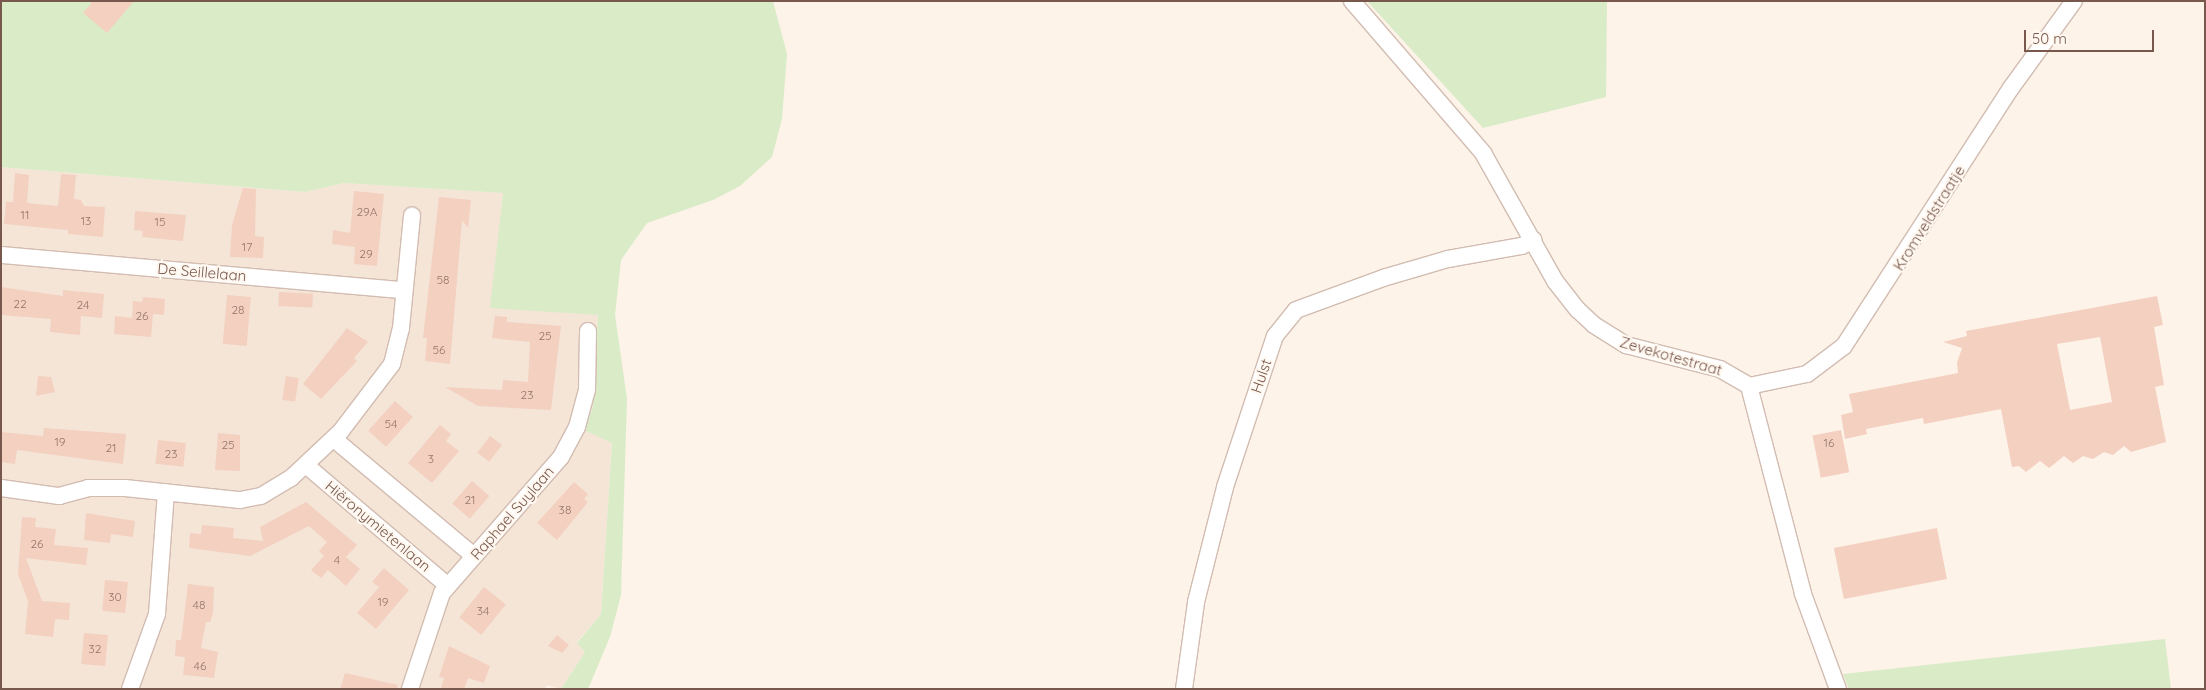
<!DOCTYPE html>
<meta charset="utf-8">
<style>
body{margin:0}
#map{position:relative;width:2206px;height:690px;overflow:hidden;background:#fdf3e9;font-family:Quicksand,sans-serif}
div>[style]{position:absolute}
.residential>*{inset:0;background:#f5e5d7}
.green>*{inset:0;background:#d9ebc7}
.building>*{inset:0;background:#f3d0c0;transform-origin:0 0}
.roads{filter:drop-shadow(1px 0 #d2bcb1) drop-shadow(-1px 0 #d2bcb1) drop-shadow(0 1px #d2bcb1) drop-shadow(0 -1px #d2bcb1)}
.minor>*{height:16px;margin:-8px;padding:0 8px;transform-origin:8px;border-radius:8px;background:#fff}
span{translate:-50% -50%;white-space:nowrap;text-align:center;line-height:1.15;-webkit-text-stroke:4.5px #fff8f0;paint-order:stroke}
.number-label{font-size:12px;color:#977569}
.number-label span{-webkit-text-stroke-width:0}
.street-label{font-size:15px;color:#78574c}
.frame{position:absolute;inset:0;border:2px solid #78574c;pointer-events:none}
.scale{position:absolute;left:2024px;top:30px;width:130px;height:22px;box-sizing:border-box;border:2px solid #78574c;border-top:0;padding-left:6px;font-size:15px;line-height:18px;white-space:nowrap;color:#78574c;-webkit-text-stroke:4px #fff8f0;paint-order:stroke}
</style>
<div id="map">
<div class="residential">
<div style="clip-path:polygon(1px 167px,305px 192px,344px 183px,503px 193px,497px 256px,598px 315px,593px 407px,584px 430px,612px 442px,601px 614px,577px 642px,585px 652px,561px 689px,547px 685px,545px 689px,1px 689px)"></div>
</div>
<div class="green">
<div style="clip-path:polygon(1px 1px,773px 1px,787px 54px,782px 119px,772px 157px,740px 186px,713px 200px,647px 223px,621px 260px,615px 315px,627px 399px,621px 595px,610px 637px,588px 689px,561px 689px,585px 652px,577px 643px,601px 614px,612px 443px,584px 430px,593px 407px,598px 315px,490px 308px,503px 193px,344px 183px,305px 192px,1px 167px)"></div>
<div style="clip-path:polygon(1367px 1px,1607px 1px,1606px 97px,1483px 128px)"></div>
<div style="clip-path:polygon(2165px 639px,2171px 689px,1849px 689px,1843px 674px)"></div>
</div>
<div class="building">
<div style="clip-path:polygon(93px 1px,134px 1px,107px 33px,83px 13px)"></div>
<div style="clip-path:polygon(15px 173px,29px 175px,27px 203px,58px 206px,61px 174px,76px 175px,74px 199px,81px 200px,84px 206px,105px 207px,103px 237px,68px 234px,68px 230px,4px 224px,6px 202px,13px 202px)"></div>
<div style="clip-path:polygon(243px 188px,256px 189px,255px 236px,264px 237px,263px 258px,230px 257px,232px 225px)"></div>
<div style="clip-path:polygon(354px 191px,384px 194px,377px 266px,354px 264px,355px 247px,332px 244px,333px 230px,350px 233px)"></div>
<div style="clip-path:polygon(439px 197px,471px 200px,468px 228px,462px 220px,450px 364px,425px 361px,427px 338px,423px 338px)"></div>
<div style="clip-path:polygon(135px 211px,186px 215px,183px 241px,142px 237px,143px 231px,134px 230px)"></div>
<div style="clip-path:polygon(1px 287px,63px 296px,63px 290px,104px 294px,102px 318px,81px 316px,80px 335px,50px 332px,51px 319px,1px 315px)"></div>
<div style="left:279px;top:292px;width:34px;height:14px;rotate:3deg"></div>
<div style="left:227px;top:295px;width:24px;height:49px;rotate:5deg"></div>
<div style="clip-path:polygon(evenodd,2157px 296px,2163px 325px,2154px 327px,2164px 385px,2155px 387px,2166px 442px,2131px 452px,2124px 446px,2113px 455px,2104px 452px,2093px 459px,2083px 456px,2073px 463px,2064px 456px,2049px 468px,2040px 461px,2026px 472px,2019px 466px,2012px 467px,2001px 409px,1924px 424px,1923px 418px,1866px 429px,1867px 434px,1845px 439px,1841px 415px,1853px 412px,1849px 394px,1958px 373px,1957px 363px,1962px 348px,1943px 342px,1967px 336px,1966px 331px,2157px 296px,2100px 337px,2112px 402px,2070px 410px,2057px 344px,2100px 337px)"></div>
<div style="clip-path:polygon(143px 297px,165px 299px,164px 315px,153px 314px,151px 337px,114px 334px,115px 316px,132px 318px,133px 301px,142px 302px)"></div>
<div style="clip-path:polygon(495px 316px,507px 317px,507px 322px,561px 326px,551px 410px,478px 406px,445px 387px,502px 390px,503px 380px,528px 382px,530px 342px,492px 338px)"></div>
<div style="clip-path:polygon(347px 328px,368px 342px,354px 358px,357px 361px,321px 399px,303px 384px)"></div>
<div style="clip-path:polygon(38px 376px,51px 377px,55px 392px,36px 396px)"></div>
<div style="left:286px;top:376px;width:13px;height:24px;rotate:9deg"></div>
<div style="left:395px;top:401px;width:24px;height:40px;rotate:42deg"></div>
<div style="clip-path:polygon(440px 425px,451px 434px,446px 441px,459px 451px,432px 483px,408px 463px)"></div>
<div style="clip-path:polygon(44px 428px,126px 434px,123px 464px,17px 450px,15px 464px,1px 462px,1px 432px,43px 436px)"></div>
<div style="left:1841px;top:430px;width:43px;height:29px;rotate:79deg"></div>
<div style="clip-path:polygon(218px 433px,240px 435px,240px 471px,215px 470px)"></div>
<div style="left:490px;top:436px;width:15px;height:21px;rotate:37deg"></div>
<div style="left:158px;top:440px;width:28px;height:24px;rotate:6deg"></div>
<div style="left:472px;top:481px;width:23px;height:30px;rotate:41deg"></div>
<div style="clip-path:polygon(574px 482px,588px 494px,584px 499px,588px 502px,557px 540px,537px 523px)"></div>
<div style="clip-path:polygon(306px 502px,357px 545px,346px 557px,360px 569px,346px 586px,328px 570px,321px 578px,311px 570px,324px 556px,319px 551px,327px 542px,309px 526px,250px 556px,189px 548px,190px 533px,201px 534px,202px 525px,234px 528px,233px 538px,263px 541px,260px 527px)"></div>
<div style="clip-path:polygon(86px 513px,135px 521px,133px 537px,111px 534px,110px 543px,84px 540px)"></div>
<div style="clip-path:polygon(22px 517px,36px 518px,35px 527px,56px 529px,54px 545px,88px 548px,86px 565px,26px 558px,42px 601px,70px 603px,69px 620px,55px 619px,53px 637px,25px 634px,28px 601px,18px 574px)"></div>
<div style="left:1937px;top:528px;width:52px;height:105px;rotate:79deg"></div>
<div style="clip-path:polygon(384px 568px,409px 590px,376px 629px,357px 613px,379px 587px,372px 582px)"></div>
<div style="left:105px;top:580px;width:23px;height:31px;rotate:5deg"></div>
<div style="clip-path:polygon(188px 584px,214px 587px,213px 613px,210px 622px,206px 622px,201px 648px,218px 652px,214px 678px,183px 675px,185px 657px,175px 656px,176px 640px,181px 640px)"></div>
<div style="left:484px;top:587px;width:28px;height:39px;rotate:39deg"></div>
<div style="left:84px;top:633px;width:24px;height:31px;rotate:5deg"></div>
<div style="clip-path:polygon(557px 635px,569px 645px,562px 653px,548px 646px)"></div>
<div style="clip-path:polygon(449px 646px,490px 666px,484px 683px,468px 678px,464px 689px,441px 689px,444px 678px,439px 677px)"></div>
<div style="clip-path:polygon(345px 673px,398px 685px,397px 689px,340px 689px)"></div>
</div>
<div class="roads">
<div class="minor">
<div style="left:1352px;top:1px;width:201px;rotate:49.2deg"></div>
<div style="left:1483px;top:153px;width:147px;rotate:60.6deg"></div>
<div style="left:1555px;top:281px;width:37px;rotate:52deg"></div>
<div style="left:1578px;top:310px;width:22px;rotate:43deg"></div>
<div style="left:1594px;top:325px;width:38px;rotate:32deg"></div>
<div style="left:1626px;top:345px;width:97px;rotate:14.3deg"></div>
<div style="left:1720px;top:369px;width:34px;rotate:30deg"></div>
<div style="left:1749px;top:386px;width:215px;rotate:75.4deg"></div>
<div style="left:1803px;top:594px;width:101px;rotate:69.8deg"></div>
<div style="left:1px;top:255px;width:404px;rotate:5deg"></div>
<div style="left:1749px;top:386px;width:59px;rotate:-11.7deg"></div>
<div style="left:1807px;top:374px;width:46px;rotate:-37.1deg"></div>
<div style="left:1844px;top:346px;width:307px;rotate:-57.1deg"></div>
<div style="left:2011px;top:88px;width:107px;rotate:-54.1deg"></div>
<div style="left:334px;top:439px;width:182px;rotate:39.9deg"></div>
<div style="left:307px;top:466px;width:185px;rotate:40.4deg"></div>
<div style="left:1px;top:488px;width:59px;rotate:7.9deg"></div>
<div style="left:59px;top:496px;width:30px;rotate:-15deg"></div>
<div style="left:88px;top:488px;width:37px"></div>
<div style="left:125px;top:488px;width:116px;rotate:6deg"></div>
<div style="left:240px;top:500px;width:21px;rotate:-11deg"></div>
<div style="left:261px;top:496px;width:35px;rotate:-31deg"></div>
<div style="left:291px;top:478px;width:69px;rotate:-43.2deg"></div>
<div style="left:341px;top:431px;width:84px;rotate:-52.7deg"></div>
<div style="left:392px;top:364px;width:37px;rotate:-76deg"></div>
<div style="left:401px;top:328px;width:113px;rotate:-84.4deg"></div>
<div style="left:130px;top:689px;width:80px;rotate:-70.2deg"></div>
<div style="left:157px;top:614px;width:122px;rotate:-85.8deg"></div>
<div style="left:410px;top:689px;width:101px;rotate:-71.6deg"></div>
<div style="left:442px;top:593px;width:181px;rotate:-48.8deg"></div>
<div style="left:561px;top:457px;width:34px;rotate:-62deg"></div>
<div style="left:577px;top:427px;width:38px;rotate:-75deg"></div>
<div style="left:587px;top:390px;width:59px;rotate:-89deg"></div>
<div style="left:1184px;top:689px;width:88px;rotate:-82.1deg"></div>
<div style="left:1196px;top:602px;width:119px;rotate:-75.8deg"></div>
<div style="left:1225px;top:487px;width:159px;rotate:-71.7deg"></div>
<div style="left:1275px;top:336px;width:33px;rotate:-51deg"></div>
<div style="left:1296px;top:310px;width:93px;rotate:-20.2deg"></div>
<div style="left:1383px;top:278px;width:68px;rotate:-16.3deg"></div>
<div style="left:1448px;top:259px;width:75px;rotate:-10deg"></div>
<div style="left:1522px;top:246px;width:13px;rotate:-29deg"></div>
</div>
</div>
<div class="number-label">
<span style="left:367px;top:212px">29A</span>
<span style="left:25px;top:215px">11</span>
<span style="left:86px;top:221px">13</span>
<span style="left:160px;top:222px">15</span>
<span style="left:247px;top:247px">17</span>
<span style="left:366px;top:254px">29</span>
<span style="left:443px;top:280px">58</span>
<span style="left:20px;top:304px">22</span>
<span style="left:83px;top:305px">24</span>
<span style="left:238px;top:310px">28</span>
<span style="left:142px;top:316px">26</span>
<span style="left:545px;top:336px">25</span>
<span style="left:439px;top:350px">56</span>
<span style="left:527px;top:395px">23</span>
<span style="left:391px;top:424px">54</span>
<span style="left:60px;top:442px">19</span>
<span style="left:1829px;top:443px">16</span>
<span style="left:228px;top:445px">25</span>
<span style="left:111px;top:448px">21</span>
<span style="left:171px;top:454px">23</span>
<span style="left:431px;top:459px">3</span>
<span style="left:470px;top:500px">21</span>
<span style="left:565px;top:510px">38</span>
<span style="left:37px;top:544px">26</span>
<span style="left:337px;top:560px">4</span>
<span style="left:115px;top:597px">30</span>
<span style="left:383px;top:602px">19</span>
<span style="left:199px;top:605px">48</span>
<span style="left:483px;top:611px">34</span>
<span style="left:95px;top:649px">32</span>
<span style="left:200px;top:666px">46</span>
</div>
<div class="street-label">
<span style="left:1929px;top:218px;rotate:-58deg">Kromveldstraatje</span>
<span style="left:202px;top:272px;rotate:5deg">De Seillelaan</span>
<span style="left:1671px;top:356px;rotate:16deg">Zevekotestraat</span>
<span style="left:1261px;top:376px;rotate:-71deg">Hulst</span>
<span style="left:512px;top:513px;rotate:-49deg">Raphael Suylaan</span>
<span style="left:378px;top:526px;rotate:40deg">Hiëronymietenlaan</span>
</div>
<div class="frame"></div>
<div class="scale">50 m</div>
</div>
